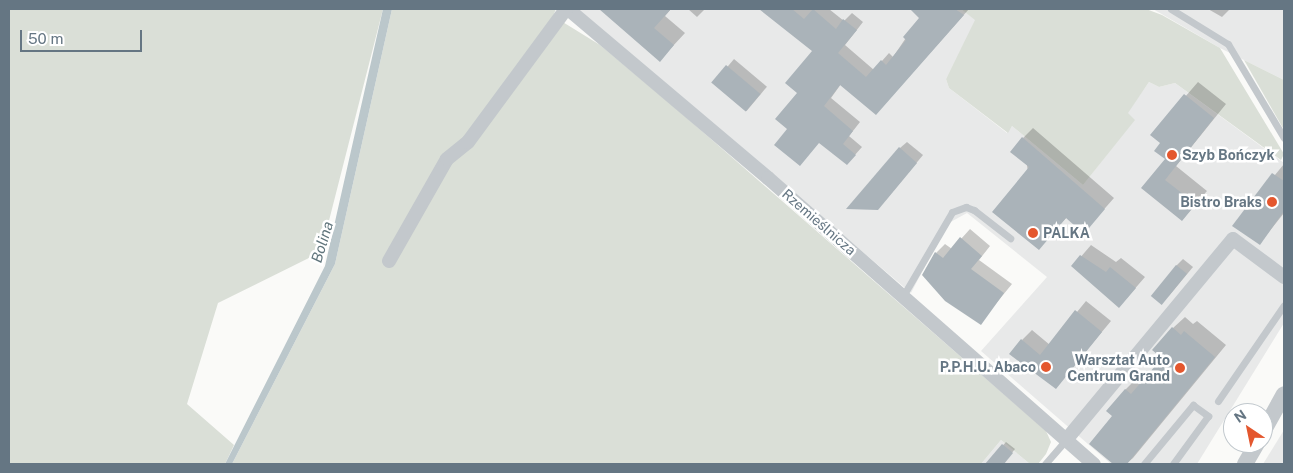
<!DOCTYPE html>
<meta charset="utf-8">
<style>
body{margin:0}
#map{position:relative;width:1293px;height:473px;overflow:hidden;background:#fafaf8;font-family:"Public Sans",sans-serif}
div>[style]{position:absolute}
.built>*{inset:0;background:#e8e9e9}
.green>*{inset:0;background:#dadfd7}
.water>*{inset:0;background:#bbc7cb}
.shadow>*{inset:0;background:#0003;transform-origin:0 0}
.building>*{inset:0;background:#aab3b9;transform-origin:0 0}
.service>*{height:7px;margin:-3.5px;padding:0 3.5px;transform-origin:3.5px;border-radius:3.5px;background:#c3c8cc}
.minor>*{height:14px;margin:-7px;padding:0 7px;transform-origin:7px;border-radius:7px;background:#c3c8cc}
.tertiary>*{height:16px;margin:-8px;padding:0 8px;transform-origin:8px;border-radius:8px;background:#c3c8cc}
.dots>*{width:14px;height:14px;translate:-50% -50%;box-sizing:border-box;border:2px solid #fff;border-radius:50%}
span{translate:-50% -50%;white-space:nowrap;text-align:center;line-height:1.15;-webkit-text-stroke:5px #fff;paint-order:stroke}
.poi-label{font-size:14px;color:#657683;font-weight:700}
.left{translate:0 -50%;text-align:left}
.right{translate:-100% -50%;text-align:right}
.street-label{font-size:14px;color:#657683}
.water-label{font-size:15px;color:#60757c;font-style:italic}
.frame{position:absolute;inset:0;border:10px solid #657683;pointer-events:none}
.north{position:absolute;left:1223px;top:403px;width:50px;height:50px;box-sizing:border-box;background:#fff;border:1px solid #c1c8cd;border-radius:50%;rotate:326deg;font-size:14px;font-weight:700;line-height:20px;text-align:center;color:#657683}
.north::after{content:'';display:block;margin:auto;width:18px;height:22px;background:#e4572e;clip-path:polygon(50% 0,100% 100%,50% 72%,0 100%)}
.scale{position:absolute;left:20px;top:30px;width:122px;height:22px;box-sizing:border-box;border:2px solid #657683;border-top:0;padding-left:6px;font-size:15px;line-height:18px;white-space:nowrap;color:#657683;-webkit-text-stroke:4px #fff;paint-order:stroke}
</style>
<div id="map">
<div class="built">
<div style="clip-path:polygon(577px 9px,961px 9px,976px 20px,946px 79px,949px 88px,1007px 133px,1012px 126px,1083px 185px,1134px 120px,1127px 113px,1149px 82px,1159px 87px,1175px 83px,1284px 163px,1284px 323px,1197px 464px,1111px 464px,981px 351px,1047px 277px,967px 213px,947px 224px,911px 293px)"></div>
<div style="clip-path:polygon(1153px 9px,1284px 9px,1284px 80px,1220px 48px)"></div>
<div style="clip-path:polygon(1284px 430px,1284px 464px,1263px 464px)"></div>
<div style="clip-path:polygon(1001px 440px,1030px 464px,981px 464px)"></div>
</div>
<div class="green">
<div style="clip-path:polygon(9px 9px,383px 9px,321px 252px,218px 303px,187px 404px,234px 445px,225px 464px,9px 464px)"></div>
<div style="clip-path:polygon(392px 9px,556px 9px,553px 16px,600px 45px,673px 106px,1046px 431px,1051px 442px,1046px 454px,1038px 464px,1030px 464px,1001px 440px,981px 464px,232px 464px,335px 264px)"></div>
<div style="clip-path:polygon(961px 9px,1146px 9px,1162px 15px,1220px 48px,1284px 154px,1281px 160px,1175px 83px,1159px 87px,1149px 82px,1128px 113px,1135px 120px,1083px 185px,1012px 126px,1008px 133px,949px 88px,946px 79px,975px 20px)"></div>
<div style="clip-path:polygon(1244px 60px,1284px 80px,1284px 130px)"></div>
</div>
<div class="water">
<div style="clip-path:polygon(383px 9px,392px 9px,335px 264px,232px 464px,225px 464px,325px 266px)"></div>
</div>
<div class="shadow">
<div style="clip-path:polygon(601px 9px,671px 9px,665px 16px,685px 33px,660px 60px)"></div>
<div style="clip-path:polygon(688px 9px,705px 9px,697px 17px)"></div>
<div style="clip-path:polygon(761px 9px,829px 9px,844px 21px,852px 13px,863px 22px,845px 45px,874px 70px,889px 53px,893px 57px,920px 17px,912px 9px,969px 9px,883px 106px,841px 84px,831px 98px,860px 122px,849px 136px,862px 147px,854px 156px,789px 129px,813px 51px)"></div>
<div style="clip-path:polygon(1208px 9px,1230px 9px,1222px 17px)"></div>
<div style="left:734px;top:59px;width:43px;height:32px;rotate:40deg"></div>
<div style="clip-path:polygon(1198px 82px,1226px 104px,1176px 166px,1207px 191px,1182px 220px,1143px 188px,1166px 159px,1162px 143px,1152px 135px)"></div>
<div style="clip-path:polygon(1033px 128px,1114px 198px,1084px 232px,1067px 217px,1039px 248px,1023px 138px)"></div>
<div style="clip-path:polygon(907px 142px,923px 155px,885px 201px,900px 148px)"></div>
<div style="clip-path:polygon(1284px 164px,1284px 213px,1260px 243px,1234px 225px)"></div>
<div style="clip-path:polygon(970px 229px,990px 246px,979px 260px,1012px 284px,980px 323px,936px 253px,945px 244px,952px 249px)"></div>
<div style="clip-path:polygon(1091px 245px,1116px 262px,1121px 258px,1145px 277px,1119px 307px,1073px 266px)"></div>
<div style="clip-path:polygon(1183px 259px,1193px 267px,1168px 297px,1176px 266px)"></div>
<div style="clip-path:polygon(1086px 301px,1111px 321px,1056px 387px,1022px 340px,1032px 330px,1050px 345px)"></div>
<div style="clip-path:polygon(1185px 317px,1193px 324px,1197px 321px,1226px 345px,1133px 458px,1126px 464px,1114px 464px,1090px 444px,1114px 416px,1125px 390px,1137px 378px,1142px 383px,1163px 358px,1173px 328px)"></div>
<div style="clip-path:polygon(1006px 442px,1015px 449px,1003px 464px,986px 464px)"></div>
</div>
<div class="building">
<div style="clip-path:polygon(599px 9px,671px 9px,654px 28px,674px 45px,660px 62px)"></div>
<div style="clip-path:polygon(759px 9px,792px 9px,804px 19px,813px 9px,836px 29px,843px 19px,857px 30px,838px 53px,866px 77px,881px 60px,886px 65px,906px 40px,903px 37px,919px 18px,910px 9px,955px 9px,964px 15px,876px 115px,840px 85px,824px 106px,853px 131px,843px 144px,856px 155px,847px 165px,819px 143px,800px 166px,774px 145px,787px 129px,775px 119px,797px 93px,785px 83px,812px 51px)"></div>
<div style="left:726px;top:65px;width:45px;height:23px;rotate:40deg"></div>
<div style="clip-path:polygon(1184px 94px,1214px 118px,1165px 180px,1196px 204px,1182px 221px,1141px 188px,1165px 159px,1154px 151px,1160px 143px,1150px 135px)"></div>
<div style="clip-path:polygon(1022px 137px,1105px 209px,1084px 234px,1066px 218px,1039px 250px,992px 212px,1029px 167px,1010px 152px)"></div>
<div style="clip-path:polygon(899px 147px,917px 163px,878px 210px,846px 209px)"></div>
<div style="clip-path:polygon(1272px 173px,1284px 181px,1284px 211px,1260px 245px,1232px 226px)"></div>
<div style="clip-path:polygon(960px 237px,982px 256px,971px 269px,1004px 293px,981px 325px,945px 301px,922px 275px,935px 252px,943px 258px)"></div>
<div style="clip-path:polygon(1080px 255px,1106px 272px,1110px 267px,1136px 288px,1119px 308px,1071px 266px)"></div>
<div style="left:1176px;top:265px;width:14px;height:40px;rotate:39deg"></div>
<div style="clip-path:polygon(1075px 310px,1102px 332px,1056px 389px,1009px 354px,1021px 339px,1040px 355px)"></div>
<div style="clip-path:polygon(1172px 327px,1181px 335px,1184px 331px,1215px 357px,1127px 464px,1113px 464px,1089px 444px,1112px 416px,1106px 411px,1125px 389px,1131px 394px,1162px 358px,1152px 350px)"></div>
<div style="clip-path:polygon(1002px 444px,1013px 453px,1004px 464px,985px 464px)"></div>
</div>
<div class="service">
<div style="left:1171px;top:9px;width:67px;rotate:31.6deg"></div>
<div style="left:1228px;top:44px;width:109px;rotate:59.2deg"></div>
<div style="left:903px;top:296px;width:97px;rotate:-59.7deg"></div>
<div style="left:952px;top:212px;width:15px;rotate:-20deg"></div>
<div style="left:966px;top:207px;width:9px;rotate:21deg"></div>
<div style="left:974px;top:210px;width:46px;rotate:37.9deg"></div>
<div style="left:1218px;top:401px;width:116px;rotate:-55.5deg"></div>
<div style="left:1045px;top:464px;width:32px;rotate:-49deg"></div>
<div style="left:1144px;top:464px;width:77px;rotate:-50.3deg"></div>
<div style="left:1193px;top:405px;width:19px;rotate:36deg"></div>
<div style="left:1208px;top:416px;width:59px;rotate:126.1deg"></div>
</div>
<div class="minor">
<div style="left:568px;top:9px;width:262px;rotate:40.2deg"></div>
<div style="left:768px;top:178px;width:434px;rotate:41.3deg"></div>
<div style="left:389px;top:261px;width:117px;rotate:-60.4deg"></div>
<div style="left:447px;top:159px;width:27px;rotate:-39deg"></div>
<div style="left:468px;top:142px;width:165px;rotate:-53.6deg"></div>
<div style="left:1066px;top:440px;width:261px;rotate:-50.3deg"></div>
<div style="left:1233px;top:239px;width:64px;rotate:36.7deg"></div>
</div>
<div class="tertiary">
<div style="left:1263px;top:432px;width:43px;rotate:-61.1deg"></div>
<div style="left:1245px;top:464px;width:24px;rotate:-60deg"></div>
</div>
<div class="dots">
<div style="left:1172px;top:155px;background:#e4572e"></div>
<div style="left:1272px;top:202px;background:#e4572e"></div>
<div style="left:1033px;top:233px;background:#e4572e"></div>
<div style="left:1046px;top:367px;background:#e4572e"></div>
<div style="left:1180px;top:368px;background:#e4572e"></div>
</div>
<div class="poi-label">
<span class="left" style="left:1182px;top:155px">Szyb Bończyk</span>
<span class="right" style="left:1262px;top:202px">Bistro Braks</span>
<span class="left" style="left:1043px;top:233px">PALKA</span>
<span class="right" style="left:1170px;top:368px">Warsztat Auto<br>Centrum Grand</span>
<span class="right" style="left:1036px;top:367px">P.P.H.U. Abaco</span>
</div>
<div class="street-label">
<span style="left:819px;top:222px;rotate:41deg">Rzemieślnicza</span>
</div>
<div class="water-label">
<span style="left:322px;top:242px;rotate:-73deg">Bolina</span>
</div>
<div class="frame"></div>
<div class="north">N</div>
<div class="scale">50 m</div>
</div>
